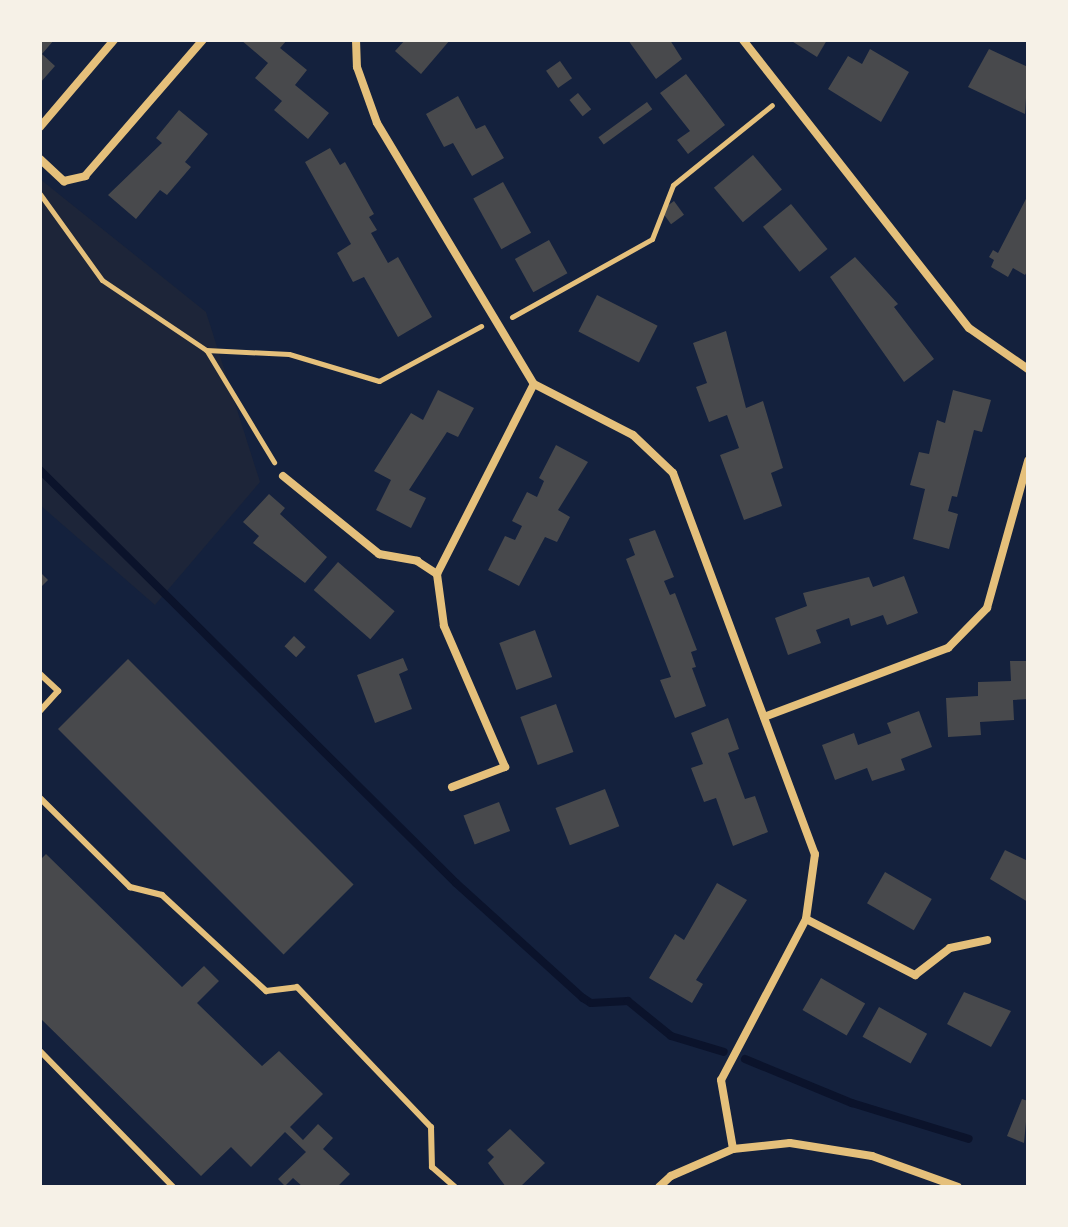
<!DOCTYPE html>
<style>
body{margin:0}
#map{position:relative;width:1068px;height:1227px;overflow:hidden;background:#14213d;font-family:"Libre Baskerville",serif}
div>[style]{position:absolute}
.green>*{inset:0;background:#1d2539}
.stream>*{height:8px;margin:-4px;padding:0 4px;transform-origin:4px;border-radius:4px;background:#0b132b}
.building>*{inset:0;background:#48494c;transform-origin:0 0}
.path>*{height:5px;margin:-2.5px;padding:0 2.5px;transform-origin:2.5px;border-radius:2.5px;background:#e5c07b}
.service>*{height:6px;margin:-3px;padding:0 3px;transform-origin:3px;border-radius:3px;background:#e5c07b}
.minor>*{height:8px;margin:-4px;padding:0 4px;transform-origin:4px;border-radius:4px;background:#e5c07b}
span{translate:-50% -50%;white-space:nowrap;text-align:center;line-height:1.15;-webkit-text-stroke:8px #f6f1e7;paint-order:stroke}
.frame{position:absolute;inset:0;border:42px solid #f6f1e7;pointer-events:none}
</style>
<div id="map">
<div class="green">
<div style="clip-path:polygon(40px 179px,206px 312px,260px 482px,155px 605px,40px 505px)"></div>
</div>
<div class="stream">
<div style="left:40px;top:470px;width:586px;rotate:44.79deg"></div>
<div style="left:456px;top:883px;width:171px;rotate:42.2deg"></div>
<div style="left:583px;top:998px;width:9px;rotate:32deg"></div>
<div style="left:591px;top:1003px;width:37px;rotate:-3deg"></div>
<div style="left:628px;top:1001px;width:55px;rotate:39.1deg"></div>
<div style="left:671px;top:1036px;width:55px;rotate:16.8deg"></div>
<div style="left:745px;top:1059px;width:116px;rotate:22.4deg"></div>
<div style="left:852px;top:1103px;width:122px;rotate:17.1deg"></div>
</div>
<div class="building">
<div style="clip-path:polygon(40px 40px,54px 40px,42px 54px,55px 66px,40px 83px)"></div>
<div style="clip-path:polygon(241px 40px,287px 40px,280px 48px,307px 70px,295px 85px,329px 113px,308px 139px,274px 110px,282px 101px,255px 78px,268px 63px)"></div>
<div style="clip-path:polygon(405px 40px,450px 40px,421px 74px,395px 51px)"></div>
<div style="clip-path:polygon(628px 40px,670px 40px,682px 59px,656px 79px)"></div>
<div style="clip-path:polygon(790px 40px,827px 40px,817px 57px)"></div>
<div style="clip-path:polygon(870px 49px,909px 72px,881px 122px,828px 89px,848px 56px,862px 64px)"></div>
<div style="clip-path:polygon(989px 49px,1028px 67px,1025px 114px,968px 87px)"></div>
<div style="left:560px;top:61px;width:21px;height:17px;rotate:55deg"></div>
<div style="clip-path:polygon(686px 74px,725px 125px,688px 154px,677px 140px,690px 131px,660px 93px)"></div>
<div style="left:578px;top:93px;width:21px;height:11px;rotate:51deg"></div>
<div style="clip-path:polygon(458px 96px,476px 129px,485px 125px,504px 158px,472px 176px,453px 143px,444px 147px,426px 114px)"></div>
<div style="left:647px;top:102px;width:9px;height:60px;rotate:54deg"></div>
<div style="clip-path:polygon(179px 110px,208px 134px,185px 162px,191px 167px,167px 195px,160px 190px,136px 219px,108px 195px,162px 143px,156px 138px)"></div>
<div style="clip-path:polygon(330px 148px,340px 165px,345px 162px,374px 214px,369px 217px,377px 230px,371px 233px,388px 263px,398px 257px,432px 317px,398px 337px,364px 277px,353px 282px,337px 253px,351px 244px,305px 162px)"></div>
<div style="left:753px;top:155px;width:45px;height:51px;rotate:50deg"></div>
<div style="left:503px;top:182px;width:58px;height:34px;rotate:61deg"></div>
<div style="clip-path:polygon(1028px 195px,1028px 270px,1025px 275px,1013px 268px,1008px 277px,991px 267px,994px 260px,989px 257px,993px 250px,998px 253px)"></div>
<div style="left:674px;top:201px;width:17px;height:16px;rotate:54deg"></div>
<div style="left:791px;top:204px;width:58px;height:36px;rotate:51deg"></div>
<div style="left:549px;top:240px;width:38px;height:39px;rotate:61deg"></div>
<div style="clip-path:polygon(855px 257px,898px 304px,894px 307px,934px 359px,904px 382px,830px 277px)"></div>
<div style="left:597px;top:295px;width:68px;height:41px;rotate:27deg"></div>
<div style="clip-path:polygon(726px 331px,746px 408px,763px 401px,783px 468px,771px 473px,782px 506px,744px 520px,720px 455px,739px 448px,727px 415px,709px 422px,696px 387px,707px 383px,693px 343px)"></div>
<div style="clip-path:polygon(438px 390px,474px 408px,458px 437px,447px 432px,409px 490px,426px 498px,411px 528px,376px 510px,391px 480px,374px 471px,411px 413px,423px 420px)"></div>
<div style="clip-path:polygon(953px 390px,991px 400px,982px 432px,974px 430px,957px 497px,952px 496px,948px 511px,958px 514px,949px 549px,913px 539px,925px 489px,910px 485px,919px 452px,929px 454px,937px 420px,945px 423px)"></div>
<div style="clip-path:polygon(556px 445px,588px 462px,558px 510px,570px 517px,557px 542px,545px 537px,519px 586px,488px 570px,505px 536px,515px 540px,522px 526px,512px 521px,527px 492px,537px 497px,544px 481px,539px 478px)"></div>
<div style="clip-path:polygon(269px 494px,285px 508px,280px 514px,327px 557px,305px 583px,253px 543px,259px 536px,243px 522px)"></div>
<div style="clip-path:polygon(655px 530px,674px 577px,664px 581px,670px 595px,675px 593px,697px 650px,691px 652px,696px 667px,692px 668px,706px 706px,675px 718px,660px 680px,671px 677px,626px 559px,635px 555px,629px 539px)"></div>
<div style="left:338px;top:562px;width:75px;height:37px;rotate:41deg"></div>
<div style="clip-path:polygon(40px 572px,48px 580px,40px 588px)"></div>
<div style="clip-path:polygon(904px 576px,918px 613px,887px 625px,883px 615px,851px 626px,849px 618px,816px 630px,821px 643px,788px 655px,775px 618px,807px 606px,803px 593px,869px 577px,873px 587px)"></div>
<div style="left:535px;top:630px;width:50px;height:38px;rotate:70deg"></div>
<div style="left:294px;top:636px;width:16px;height:14px;rotate:43deg"></div>
<div style="clip-path:polygon(403px 658px,408px 670px,399px 674px,412px 709px,375px 723px,357px 675px)"></div>
<div style="left:128px;top:659px;width:319px;height:99px;rotate:45deg"></div>
<div style="clip-path:polygon(1010px 661px,1028px 661px,1028px 699px,1013px 700px,1014px 720px,980px 722px,981px 735px,948px 737px,946px 698px,978px 696px,978px 682px,1011px 681px)"></div>
<div style="left:556px;top:704px;width:51px;height:38px;rotate:70deg"></div>
<div style="clip-path:polygon(919px 711px,932px 747px,901px 759px,905px 770px,872px 781px,867px 768px,835px 780px,822px 745px,854px 733px,858px 745px,891px 733px,887px 723px)"></div>
<div style="clip-path:polygon(728px 718px,739px 749px,728px 753px,745px 799px,755px 796px,768px 832px,733px 846px,716px 798px,704px 802px,691px 768px,703px 764px,691px 733px)"></div>
<div style="left:605px;top:789px;width:40px;height:53px;rotate:69deg"></div>
<div style="left:499px;top:802px;width:31px;height:38px;rotate:69deg"></div>
<div style="clip-path:polygon(1005px 850px,1028px 861px,1028px 902px,990px 879px)"></div>
<div style="clip-path:polygon(46px 854px,182px 987px,204px 966px,219px 981px,197px 1003px,262px 1066px,279px 1051px,323px 1094px,290px 1127px,303px 1140px,318px 1124px,333px 1138px,323px 1149px,350px 1174px,337px 1187px,303px 1187px,293px 1178px,285px 1186px,278px 1179px,306px 1152px,285px 1132px,251px 1167px,231px 1147px,201px 1176px,40px 1018px,40px 860px)"></div>
<div style="left:885px;top:872px;width:54px;height:36px;rotate:30deg"></div>
<div style="clip-path:polygon(717px 883px,747px 900px,696px 980px,703px 984px,692px 1003px,649px 978px,675px 934px,684px 940px)"></div>
<div style="left:821px;top:978px;width:51px;height:37px;rotate:30deg"></div>
<div style="clip-path:polygon(964px 992px,1011px 1011px,991px 1047px,947px 1024px)"></div>
<div style="left:879px;top:1007px;width:55px;height:34px;rotate:29deg"></div>
<div style="clip-path:polygon(1022px 1099px,1028px 1101px,1024px 1143px,1007px 1136px)"></div>
<div style="clip-path:polygon(510px 1129px,545px 1163px,520px 1187px,506px 1187px,488px 1163px,494px 1157px,487px 1150px)"></div>
</div>
<div class="path">
<div style="left:40px;top:194px;width:106px;rotate:54.2deg"></div>
<div style="left:102px;top:280px;width:125px;rotate:33.9deg"></div>
<div style="left:206px;top:350px;width:83px;rotate:2.8deg"></div>
<div style="left:289px;top:354px;width:94px;rotate:16.7deg"></div>
<div style="left:379px;top:381px;width:116px;rotate:-28.3deg"></div>
<div style="left:512px;top:317px;width:160px;rotate:-29.1deg"></div>
<div style="left:652px;top:239px;width:58px;rotate:-68.7deg"></div>
<div style="left:673px;top:185px;width:127px;rotate:-38.9deg"></div>
<div style="left:207px;top:351px;width:130px;rotate:58.9deg"></div>
</div>
<div class="service">
<div style="left:40px;top:674px;width:25px;rotate:43deg"></div>
<div style="left:58px;top:691px;width:27px;rotate:132deg"></div>
<div style="left:40px;top:798px;width:127px;rotate:44.7deg"></div>
<div style="left:130px;top:887px;width:33px;rotate:14deg"></div>
<div style="left:162px;top:895px;width:142px;rotate:42.7deg"></div>
<div style="left:266px;top:991px;width:31px;rotate:-7deg"></div>
<div style="left:297px;top:987px;width:194px;rotate:46.3deg"></div>
<div style="left:431px;top:1127px;width:40px;rotate:88.6deg"></div>
<div style="left:432px;top:1167px;width:30px;rotate:41deg"></div>
<div style="left:40px;top:1051px;width:190px;rotate:45.6deg"></div>
</div>
<div class="minor">
<div style="left:356px;top:40px;width:27px;rotate:88deg"></div>
<div style="left:357px;top:67px;width:59px;rotate:70.3deg"></div>
<div style="left:377px;top:123px;width:305px;rotate:59deg"></div>
<div style="left:534px;top:384px;width:111px;rotate:27.3deg"></div>
<div style="left:633px;top:435px;width:55px;rotate:43.5deg"></div>
<div style="left:673px;top:473px;width:407px;rotate:69.6deg"></div>
<div style="left:815px;top:854px;width:66px;rotate:97.9deg"></div>
<div style="left:806px;top:919px;width:182px;rotate:117.8deg"></div>
<div style="left:721px;top:1080px;width:70px;rotate:80.1deg"></div>
<div style="left:743px;top:40px;width:366px;rotate:51.9deg"></div>
<div style="left:969px;top:328px;width:72px;rotate:34.8deg"></div>
<div style="left:40px;top:127px;width:114px;rotate:-49.6deg"></div>
<div style="left:40px;top:159px;width:33px;rotate:43deg"></div>
<div style="left:64px;top:181px;width:22px;rotate:-13deg"></div>
<div style="left:85px;top:176px;width:180px;rotate:-49.1deg"></div>
<div style="left:283px;top:476px;width:124px;rotate:39.1deg"></div>
<div style="left:379px;top:554px;width:39px;rotate:10deg"></div>
<div style="left:417px;top:561px;width:24px;rotate:33deg"></div>
<div style="left:764px;top:717px;width:197px;rotate:-20.6deg"></div>
<div style="left:948px;top:648px;width:56px;rotate:-45.7deg"></div>
<div style="left:987px;top:608px;width:153px;rotate:-74.4deg"></div>
<div style="left:452px;top:787px;width:57px;rotate:-20.7deg"></div>
<div style="left:505px;top:767px;width:154px;rotate:-113.4deg"></div>
<div style="left:444px;top:626px;width:52px;rotate:-97.7deg"></div>
<div style="left:437px;top:574px;width:213px;rotate:-63deg"></div>
<div style="left:806px;top:919px;width:123px;rotate:27.2deg"></div>
<div style="left:915px;top:975px;width:44px;rotate:-37.6deg"></div>
<div style="left:950px;top:948px;width:38px;rotate:-12deg"></div>
<div style="left:659px;top:1187px;width:16px;rotate:-43deg"></div>
<div style="left:671px;top:1176px;width:68px;rotate:-23.5deg"></div>
<div style="left:733px;top:1149px;width:57px;rotate:-6deg"></div>
<div style="left:790px;top:1143px;width:83px;rotate:9deg"></div>
<div style="left:872px;top:1156px;width:91px;rotate:19.8deg"></div>
</div>
<div class="frame"></div>
</div>
